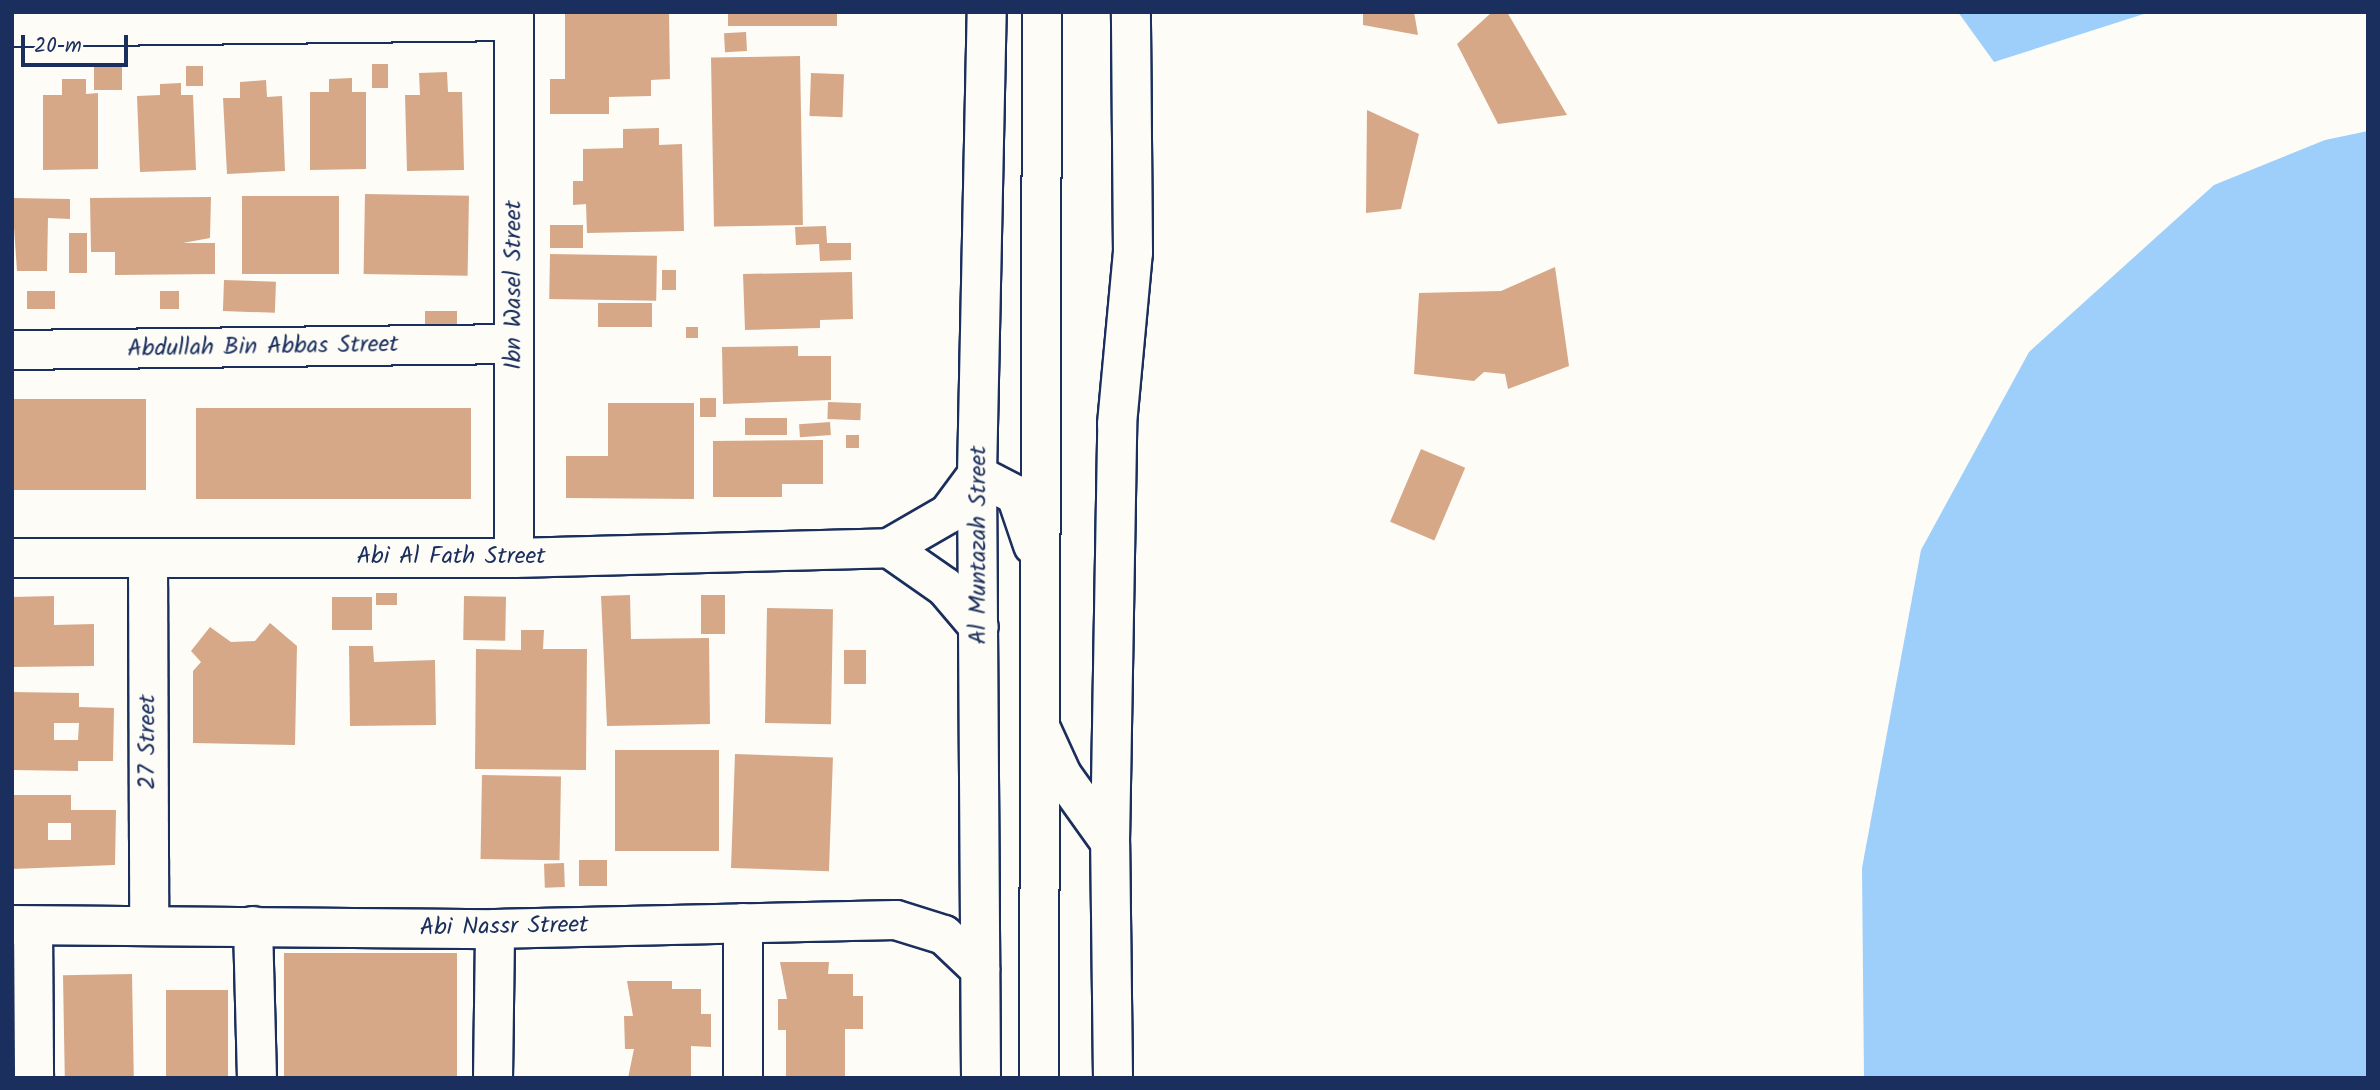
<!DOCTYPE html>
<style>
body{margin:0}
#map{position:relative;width:2380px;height:1090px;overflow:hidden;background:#fdfcf7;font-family:Kalam,sans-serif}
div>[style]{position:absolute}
.water>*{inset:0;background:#9dcffa}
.building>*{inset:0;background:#d6a888;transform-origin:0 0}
.roads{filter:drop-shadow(2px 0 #1b2f5e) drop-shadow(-2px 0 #1b2f5e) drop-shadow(0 2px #1b2f5e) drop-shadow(0 -2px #1b2f5e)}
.minor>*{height:38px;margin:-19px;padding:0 19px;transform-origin:19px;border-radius:19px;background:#fdfcf7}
.major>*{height:38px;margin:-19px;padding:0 19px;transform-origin:19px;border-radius:19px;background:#fdfcf7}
span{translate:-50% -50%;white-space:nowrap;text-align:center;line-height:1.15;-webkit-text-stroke:5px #fdfcf7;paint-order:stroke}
.street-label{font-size:24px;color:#1b2f5e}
.frame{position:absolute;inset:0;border:14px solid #1b2f5e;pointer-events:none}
.scale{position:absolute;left:21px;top:35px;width:107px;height:32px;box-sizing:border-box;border:4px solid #1b2f5e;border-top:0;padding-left:9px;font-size:21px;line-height:24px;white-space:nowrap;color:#1b2f5e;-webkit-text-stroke:5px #fdfcf7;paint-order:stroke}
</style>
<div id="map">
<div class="water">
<div style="clip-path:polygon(1958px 12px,2150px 12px,1994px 62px)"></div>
<div style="clip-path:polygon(2368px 131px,2368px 1078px,1864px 1078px,1862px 868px,1921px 550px,2029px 352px,2214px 185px,2325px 140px)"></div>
</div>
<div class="building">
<div style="clip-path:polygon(565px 12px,669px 12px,670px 79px,651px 80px,651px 96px,609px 97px,609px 114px,550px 114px,550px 79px,565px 79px)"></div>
<div style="left:728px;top:12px;width:109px;height:14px"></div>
<div style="clip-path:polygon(1363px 12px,1414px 12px,1418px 35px,1363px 25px)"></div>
<div style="clip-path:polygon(1492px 12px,1507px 12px,1567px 115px,1498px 124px,1457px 44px)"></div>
<div style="left:746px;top:32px;width:19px;height:22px;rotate:87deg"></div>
<div style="left:800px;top:56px;width:169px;height:89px;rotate:89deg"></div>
<div style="left:94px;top:63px;width:28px;height:27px"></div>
<div style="left:372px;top:64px;width:16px;height:24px"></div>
<div style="left:186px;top:66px;width:17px;height:20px"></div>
<div style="clip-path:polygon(447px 72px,448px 92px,462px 92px,464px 170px,407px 171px,405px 95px,420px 95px,419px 73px)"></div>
<div style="left:811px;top:73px;width:33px;height:43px;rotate:2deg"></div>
<div style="clip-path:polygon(352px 78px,352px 92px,366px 92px,366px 169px,310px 170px,310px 92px,329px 92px,329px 79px)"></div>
<div style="clip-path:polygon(62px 79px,86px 79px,86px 94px,98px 93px,98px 169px,43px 170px,43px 95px,62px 95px)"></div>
<div style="clip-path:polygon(266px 80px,267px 97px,282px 96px,285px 171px,227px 174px,223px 98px,240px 98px,240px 82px)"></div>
<div style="clip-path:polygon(181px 83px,181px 95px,193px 95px,196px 170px,140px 172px,137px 96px,160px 95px,160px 84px)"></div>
<div style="clip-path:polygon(1367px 110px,1419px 134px,1401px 209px,1366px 213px)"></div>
<div style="clip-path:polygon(659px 128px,659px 145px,682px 144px,684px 231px,587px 233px,586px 204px,573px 205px,573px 181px,583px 181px,583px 149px,623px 148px,623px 129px)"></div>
<div style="left:365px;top:194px;width:104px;height:80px;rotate:1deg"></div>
<div style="left:242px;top:196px;width:97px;height:78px"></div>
<div style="clip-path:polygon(211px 197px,210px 238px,183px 243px,215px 243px,215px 274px,115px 275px,115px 252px,91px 252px,90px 198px)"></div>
<div style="clip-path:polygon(12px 198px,70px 199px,70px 219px,48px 218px,47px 271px,17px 271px)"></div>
<div style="left:550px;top:225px;width:33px;height:23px"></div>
<div style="clip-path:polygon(826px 226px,827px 243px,851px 243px,851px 260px,820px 261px,819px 244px,796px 245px,795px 227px)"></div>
<div style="left:69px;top:233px;width:18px;height:40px"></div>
<div style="left:550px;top:254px;width:107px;height:45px;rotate:1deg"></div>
<div style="clip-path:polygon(1555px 267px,1569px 366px,1508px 389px,1505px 374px,1484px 372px,1474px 381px,1414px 374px,1419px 293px,1501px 291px)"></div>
<div style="left:662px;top:270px;width:14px;height:20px"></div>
<div style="clip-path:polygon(852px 272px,853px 319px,820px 320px,820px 328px,745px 330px,743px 274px)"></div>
<div style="left:224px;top:280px;width:52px;height:31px;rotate:2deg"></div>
<div style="left:27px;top:291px;width:28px;height:18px"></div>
<div style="left:160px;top:291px;width:19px;height:18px"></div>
<div style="left:598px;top:303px;width:54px;height:24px"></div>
<div style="left:425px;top:311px;width:32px;height:21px"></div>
<div style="left:686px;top:327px;width:12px;height:11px"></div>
<div style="clip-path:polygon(798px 346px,798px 356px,831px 356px,831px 400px,723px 404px,722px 347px)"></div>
<div style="left:700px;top:398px;width:16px;height:19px"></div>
<div style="left:12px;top:399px;width:134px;height:91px"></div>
<div style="left:828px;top:402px;width:33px;height:17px;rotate:2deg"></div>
<div style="clip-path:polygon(608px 403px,694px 403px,694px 499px,566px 498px,566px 456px,608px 456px)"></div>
<div style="left:196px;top:408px;width:275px;height:91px"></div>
<div style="left:787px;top:418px;width:17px;height:42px;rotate:90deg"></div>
<div style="left:830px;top:422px;width:13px;height:31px;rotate:86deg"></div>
<div style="left:846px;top:435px;width:13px;height:13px"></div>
<div style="clip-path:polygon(823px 440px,823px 484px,782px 484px,782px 497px,713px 497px,713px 441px)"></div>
<div style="left:1421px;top:449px;width:48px;height:79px;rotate:23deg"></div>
<div style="left:376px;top:593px;width:21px;height:12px"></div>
<div style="clip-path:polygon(630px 595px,631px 639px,709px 638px,710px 724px,607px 726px,601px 596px)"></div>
<div style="left:701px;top:595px;width:24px;height:39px"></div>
<div style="clip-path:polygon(54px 596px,54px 625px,94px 624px,94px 666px,12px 667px,12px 597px)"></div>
<div style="left:464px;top:596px;width:42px;height:44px;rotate:1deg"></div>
<div style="left:332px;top:597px;width:40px;height:33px"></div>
<div style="left:767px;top:608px;width:66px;height:115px;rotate:1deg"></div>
<div style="clip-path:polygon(270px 623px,297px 646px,295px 745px,193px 743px,193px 671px,201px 662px,191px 651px,210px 627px,231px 642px,255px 641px)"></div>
<div style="clip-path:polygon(521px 630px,544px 630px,543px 649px,587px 649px,586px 770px,475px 769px,476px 649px,521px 650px)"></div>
<div style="clip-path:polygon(349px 646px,373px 646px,374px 662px,435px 660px,436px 725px,350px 726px)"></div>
<div style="left:844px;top:650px;width:22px;height:34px"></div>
<div style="clip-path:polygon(evenodd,12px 692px,79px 693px,79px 707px,114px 708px,113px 761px,78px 761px,78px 771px,12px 770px,12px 692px,54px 723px,79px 723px,78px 740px,54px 740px,54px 723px)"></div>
<div style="left:615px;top:750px;width:104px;height:101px"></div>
<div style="left:735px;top:754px;width:98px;height:114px;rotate:2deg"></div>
<div style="left:482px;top:775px;width:79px;height:84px;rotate:1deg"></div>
<div style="clip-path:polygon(evenodd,12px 795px,71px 795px,71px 810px,116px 810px,115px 865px,12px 869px,12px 795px,48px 823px,71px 823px,71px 840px,48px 840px,48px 823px)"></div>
<div style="left:607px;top:860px;width:26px;height:28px;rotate:90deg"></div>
<div style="left:564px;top:863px;width:24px;height:20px;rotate:88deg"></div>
<div style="left:457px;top:953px;width:125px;height:173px;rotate:90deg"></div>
<div style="clip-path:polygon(780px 962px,829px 962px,828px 974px,853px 974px,853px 996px,863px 996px,863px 1029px,845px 1029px,845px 1078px,786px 1078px,786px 1030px,778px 1030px,778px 999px,787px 999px)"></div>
<div style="left:132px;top:974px;width:104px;height:69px;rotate:89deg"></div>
<div style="clip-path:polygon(627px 981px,672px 981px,672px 989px,701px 989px,701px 1014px,711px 1014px,711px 1047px,691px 1046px,691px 1078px,628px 1078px,634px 1049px,625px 1049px,624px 1016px,633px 1016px)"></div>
<div style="left:166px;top:990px;width:62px;height:88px"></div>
</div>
<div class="roads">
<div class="minor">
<div style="left:12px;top:27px;width:502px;rotate:-0.68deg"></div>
<div style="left:12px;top:350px;width:502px;rotate:-0.68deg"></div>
<div style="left:889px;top:548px;width:68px;rotate:34.9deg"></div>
<div style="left:945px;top:587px;width:52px;rotate:49.6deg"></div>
<div style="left:12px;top:558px;width:502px"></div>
<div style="left:514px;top:558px;width:375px;rotate:-1.5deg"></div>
<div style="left:889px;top:548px;width:68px;rotate:-30deg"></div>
<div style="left:948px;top:514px;width:49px;rotate:-53.4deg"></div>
<div style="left:148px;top:558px;width:368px;rotate:89.8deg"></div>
<div style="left:514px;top:558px;width:546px;rotate:-90deg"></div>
<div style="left:743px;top:923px;width:155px;rotate:90deg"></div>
<div style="left:12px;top:925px;width:483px;rotate:0.5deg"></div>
<div style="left:495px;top:929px;width:401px;rotate:-1.3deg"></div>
<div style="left:896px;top:920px;width:50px;rotate:17.4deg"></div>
<div style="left:944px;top:935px;width:50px;rotate:43.4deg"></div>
<div style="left:33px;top:926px;width:152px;rotate:89.6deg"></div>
<div style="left:253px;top:926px;width:152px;rotate:88.5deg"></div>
<div style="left:493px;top:1078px;width:149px;rotate:-89.2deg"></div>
<div style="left:1113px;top:1078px;width:236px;rotate:-90.7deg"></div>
<div style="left:1110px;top:842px;width:418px;rotate:-89deg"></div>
<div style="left:1117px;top:424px;width:172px;rotate:-84.7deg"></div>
<div style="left:1133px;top:253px;width:241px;rotate:-90.5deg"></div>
</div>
<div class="major">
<div style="left:977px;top:475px;width:44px;rotate:27.1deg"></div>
<div style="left:1016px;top:495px;width:53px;rotate:71.2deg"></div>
<div style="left:1042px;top:731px;width:48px;rotate:65.6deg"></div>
<div style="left:1062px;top:775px;width:82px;rotate:54.4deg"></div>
<div style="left:981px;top:1078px;width:603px;rotate:-90.38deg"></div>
<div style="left:977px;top:475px;width:463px;rotate:-88.8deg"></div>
<div style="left:1039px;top:1078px;width:1066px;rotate:-89.84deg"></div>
</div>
</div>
<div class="street-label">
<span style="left:514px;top:285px;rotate:-90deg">Ibn Wasel Street</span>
<span style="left:263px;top:347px;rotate:-1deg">Abdullah Bin Abbas Street</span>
<span style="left:979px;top:545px;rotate:-90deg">Al Muntazah Street</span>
<span style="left:451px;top:557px">Abi Al Fath Street</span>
<span style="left:148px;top:742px;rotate:-90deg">27 Street</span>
<span style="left:504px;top:927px;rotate:-1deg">Abi Nassr Street</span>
</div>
<div class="frame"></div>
<div class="scale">20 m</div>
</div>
